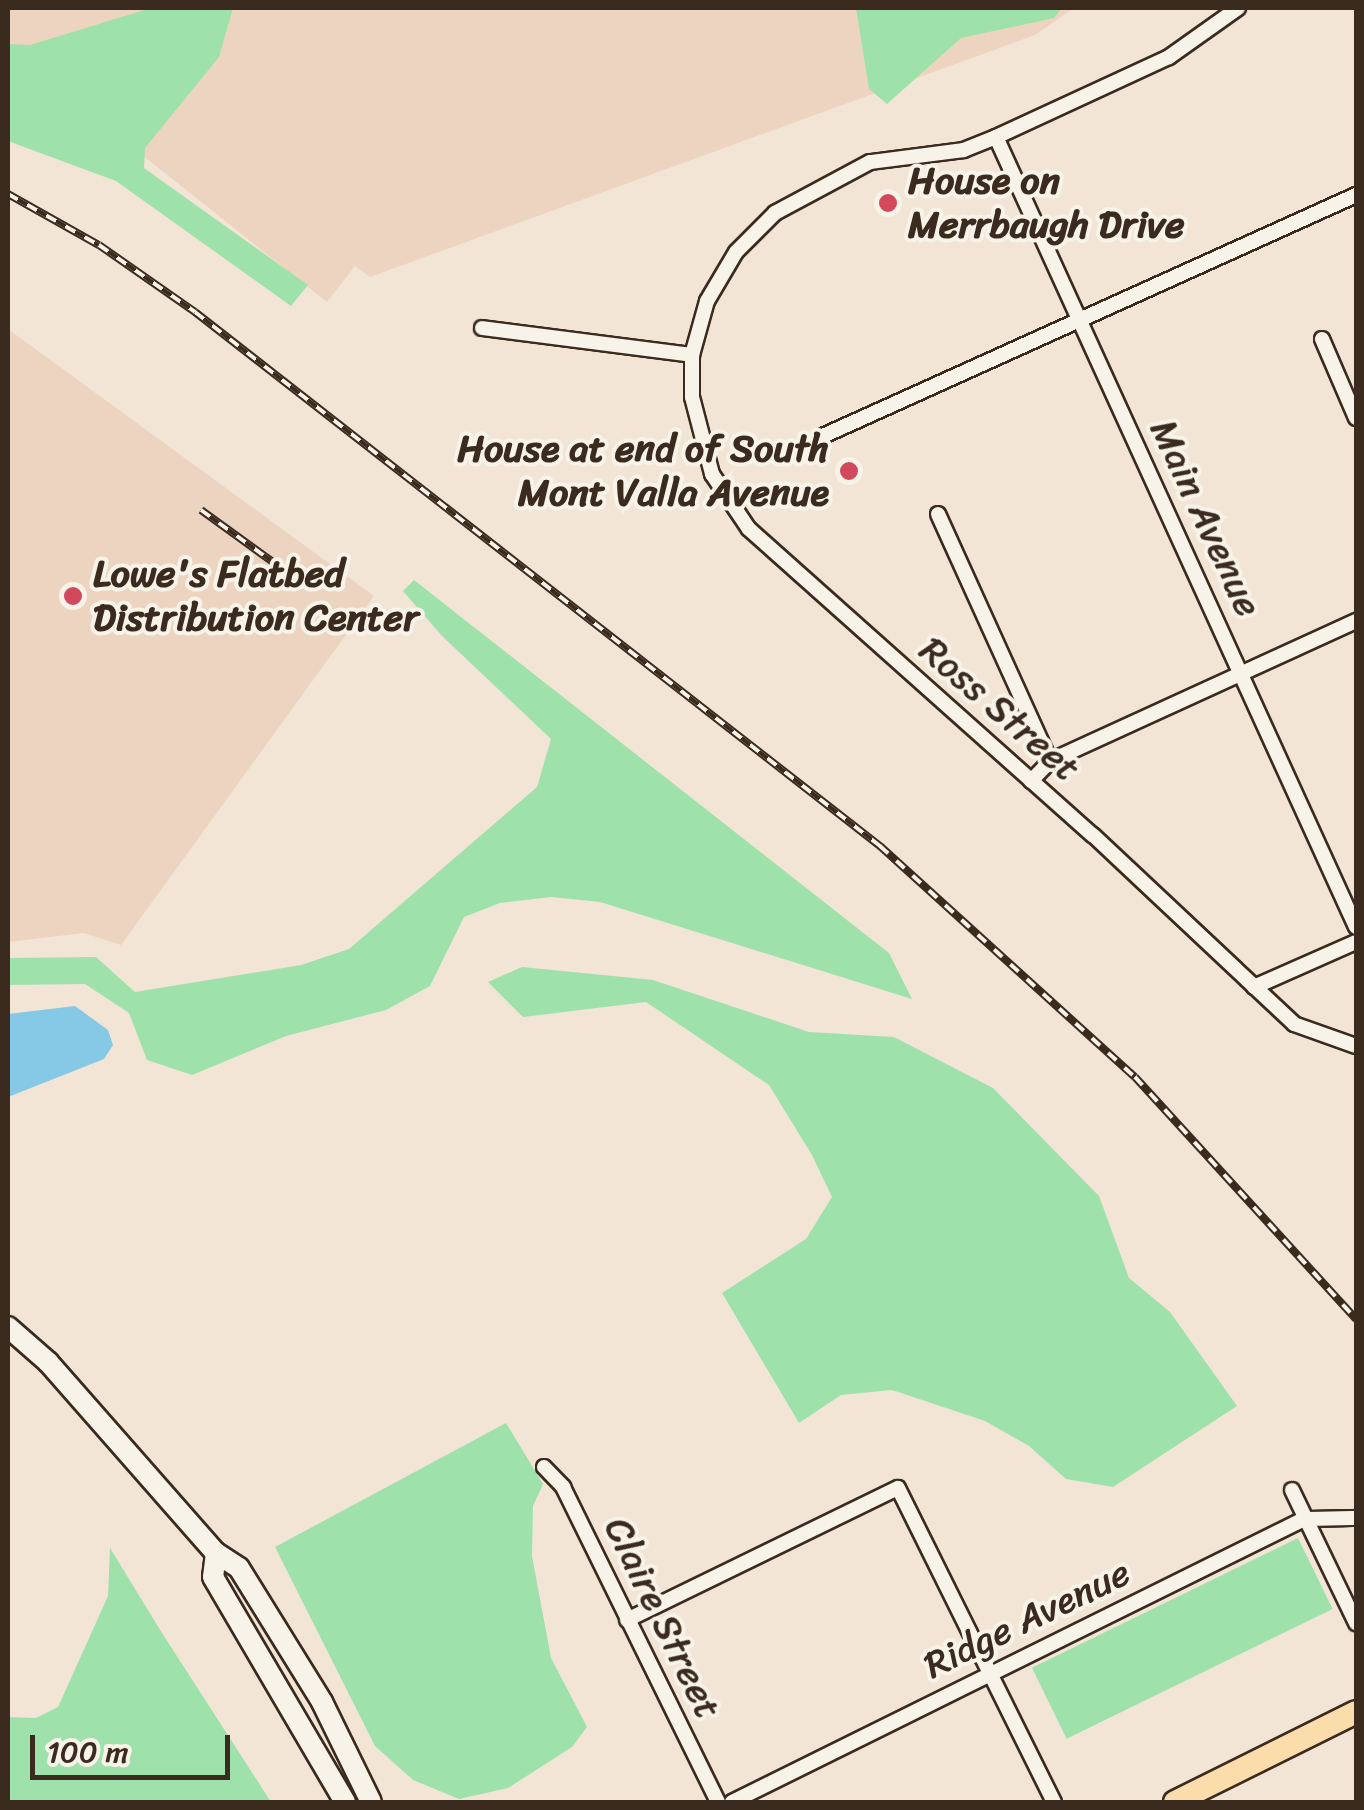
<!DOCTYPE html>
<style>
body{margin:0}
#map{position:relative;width:1364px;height:1810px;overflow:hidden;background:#f2e5d6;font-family:Sriracha,sans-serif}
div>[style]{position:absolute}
.built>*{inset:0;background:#ecd4c1}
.green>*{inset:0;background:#9fe1ab;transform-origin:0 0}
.water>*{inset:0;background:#85c9e6}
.roads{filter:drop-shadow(2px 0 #3b2a1e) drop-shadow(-2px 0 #3b2a1e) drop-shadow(0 2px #3b2a1e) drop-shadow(0 -2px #3b2a1e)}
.minor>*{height:14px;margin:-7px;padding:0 7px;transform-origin:7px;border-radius:7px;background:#f7f3e8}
.secondary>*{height:20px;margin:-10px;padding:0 10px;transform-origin:10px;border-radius:10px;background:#f7f3e8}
.primary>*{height:22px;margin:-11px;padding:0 11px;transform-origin:11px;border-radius:11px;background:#faddab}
.rail>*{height:8px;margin-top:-4px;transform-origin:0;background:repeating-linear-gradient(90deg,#f7f3e8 0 11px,#3b2a1e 0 22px);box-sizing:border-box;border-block:2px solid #3b2a1e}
.dots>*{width:28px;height:28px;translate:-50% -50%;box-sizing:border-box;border:5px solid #f7f3e8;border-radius:50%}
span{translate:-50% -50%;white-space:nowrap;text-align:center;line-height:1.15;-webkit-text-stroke:8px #f7f3e8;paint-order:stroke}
.poi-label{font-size:38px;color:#3b2a1e;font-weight:700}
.left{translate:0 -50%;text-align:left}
.right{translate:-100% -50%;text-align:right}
.street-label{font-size:38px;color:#3b2a1e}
.frame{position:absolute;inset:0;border:10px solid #3b2a1e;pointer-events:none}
.scale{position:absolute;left:30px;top:1735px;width:200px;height:45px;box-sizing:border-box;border:5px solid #3b2a1e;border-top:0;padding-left:12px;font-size:30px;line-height:35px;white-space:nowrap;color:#3b2a1e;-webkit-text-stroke:8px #f7f3e8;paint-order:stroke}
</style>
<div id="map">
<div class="built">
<div style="clip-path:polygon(8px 8px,1074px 8px,1035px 35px,370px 277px,355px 266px,327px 302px,112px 131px,8px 110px)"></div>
<div style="clip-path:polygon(8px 329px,374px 596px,121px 945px,84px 933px,8px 942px)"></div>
</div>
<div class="green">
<div style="clip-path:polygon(151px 8px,233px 8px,219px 57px,145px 148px,144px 168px,308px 285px,291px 306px,116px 181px,8px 141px,8px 44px,30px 45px)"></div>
<div style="clip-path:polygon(856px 8px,1062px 8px,1054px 18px,961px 38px,887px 104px,869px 89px)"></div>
<div style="clip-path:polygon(414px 580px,889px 953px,912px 999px,600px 902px,551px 897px,500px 903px,464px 917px,430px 986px,386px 1010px,286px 1036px,192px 1075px,147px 1060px,129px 1013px,85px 984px,8px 985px,8px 958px,96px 957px,135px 992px,301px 965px,349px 949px,537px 787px,551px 739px,442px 636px,403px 591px)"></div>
<div style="clip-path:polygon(522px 967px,653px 980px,809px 1032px,894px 1037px,993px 1088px,1099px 1196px,1129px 1278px,1170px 1312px,1237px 1406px,1113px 1487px,1066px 1479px,1029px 1446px,985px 1421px,892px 1390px,841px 1395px,799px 1423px,722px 1293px,806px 1239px,832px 1197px,812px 1155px,769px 1085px,646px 1002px,523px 1017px,488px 982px)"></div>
<div style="clip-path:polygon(506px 1423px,543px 1484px,533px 1506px,532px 1556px,551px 1658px,587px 1727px,572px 1747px,508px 1788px,459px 1799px,413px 1780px,375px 1746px,275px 1547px)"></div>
<div style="left:1298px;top:1538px;width:79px;height:296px;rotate:64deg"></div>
<div style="clip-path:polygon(110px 1548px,162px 1633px,271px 1802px,8px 1802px,8px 1717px,36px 1718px,58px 1707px,108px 1596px)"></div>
</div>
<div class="water">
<div style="clip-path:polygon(75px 1006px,108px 1030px,113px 1045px,104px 1059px,8px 1097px,8px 1014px)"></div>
</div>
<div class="roads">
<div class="minor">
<div style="left:1238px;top:8px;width:85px;rotate:144.6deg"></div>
<div style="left:1169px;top:57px;width:191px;rotate:155.2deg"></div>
<div style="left:996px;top:137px;width:35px;rotate:158deg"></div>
<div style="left:964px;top:150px;width:95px;rotate:172.7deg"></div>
<div style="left:870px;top:162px;width:108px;rotate:151.8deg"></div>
<div style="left:775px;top:213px;width:55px;rotate:135deg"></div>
<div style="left:736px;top:252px;width:57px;rotate:120.6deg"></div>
<div style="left:707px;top:301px;width:56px;rotate:105.5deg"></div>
<div style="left:692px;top:355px;width:42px;rotate:90deg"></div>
<div style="left:692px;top:397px;width:80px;rotate:75.4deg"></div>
<div style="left:712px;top:474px;width:66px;rotate:56.1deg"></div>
<div style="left:749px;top:529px;width:460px;rotate:41.7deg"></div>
<div style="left:1093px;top:835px;width:276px;rotate:43.2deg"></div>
<div style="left:1294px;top:1024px;width:66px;rotate:19.5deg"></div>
<div style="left:996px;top:137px;width:868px;rotate:65.5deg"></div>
<div style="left:482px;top:328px;width:212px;rotate:7.3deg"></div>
<div style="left:1322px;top:339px;width:86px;rotate:66.7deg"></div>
<div style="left:825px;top:435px;width:583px;rotate:-24.32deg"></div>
<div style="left:938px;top:514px;width:271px;rotate:65.6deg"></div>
<div style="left:1031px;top:781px;width:28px;rotate:-46deg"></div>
<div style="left:1050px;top:761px;width:337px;rotate:-24.6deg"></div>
<div style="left:1254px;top:987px;width:111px;rotate:-23.8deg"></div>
<div style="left:544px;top:1467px;width:28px;rotate:46deg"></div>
<div style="left:563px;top:1487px;width:351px;rotate:63.8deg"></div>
<div style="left:1292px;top:1490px;width:148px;rotate:64.3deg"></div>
<div style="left:627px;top:1620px;width:301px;rotate:-26deg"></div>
<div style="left:898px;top:1488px;width:351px;rotate:63.6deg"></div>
<div style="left:732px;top:1802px;width:638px;rotate:-26.32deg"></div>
<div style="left:1304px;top:1519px;width:52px;rotate:-1.1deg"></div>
</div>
<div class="secondary">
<div style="left:8px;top:1327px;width:53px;rotate:41.2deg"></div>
<div style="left:48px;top:1362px;width:254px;rotate:48.7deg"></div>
<div style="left:216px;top:1553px;width:27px;rotate:33deg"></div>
<div style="left:239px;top:1568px;width:158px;rotate:58.2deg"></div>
<div style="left:322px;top:1702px;width:111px;rotate:63.9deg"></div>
<div style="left:216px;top:1553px;width:24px;rotate:97deg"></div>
<div style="left:213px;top:1577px;width:261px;rotate:59.6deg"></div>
</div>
<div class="primary">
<div style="left:1175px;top:1802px;width:202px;rotate:-26.4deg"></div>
</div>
</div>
<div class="rail">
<div style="left:8px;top:194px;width:104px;rotate:29.3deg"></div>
<div style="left:99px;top:245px;width:117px;rotate:34.9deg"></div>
<div style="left:195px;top:312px;width:869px;rotate:37.94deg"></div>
<div style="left:880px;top:846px;width:344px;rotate:42.2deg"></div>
<div style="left:1135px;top:1077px;width:328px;rotate:47.6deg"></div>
<div style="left:201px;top:510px;width:121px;rotate:35.9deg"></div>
</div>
<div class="dots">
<div style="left:888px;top:203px;background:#d1495b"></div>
<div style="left:849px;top:471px;background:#d1495b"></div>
<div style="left:73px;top:596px;background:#d1495b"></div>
</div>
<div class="poi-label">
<span class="left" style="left:908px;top:203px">House on<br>Merrbaugh Drive</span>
<span class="right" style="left:829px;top:471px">House at end of South<br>Mont Valla Avenue</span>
<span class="left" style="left:93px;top:596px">Lowe's Flatbed<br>Distribution Center</span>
</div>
<div class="street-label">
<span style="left:1206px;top:518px;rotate:65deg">Main Avenue</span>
<span style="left:1000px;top:709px;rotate:41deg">Ross Street</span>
<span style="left:663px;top:1618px;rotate:64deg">Claire Street</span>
<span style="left:1027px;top:1619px;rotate:-26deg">Ridge Avenue</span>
</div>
<div class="frame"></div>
<div class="scale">100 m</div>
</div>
